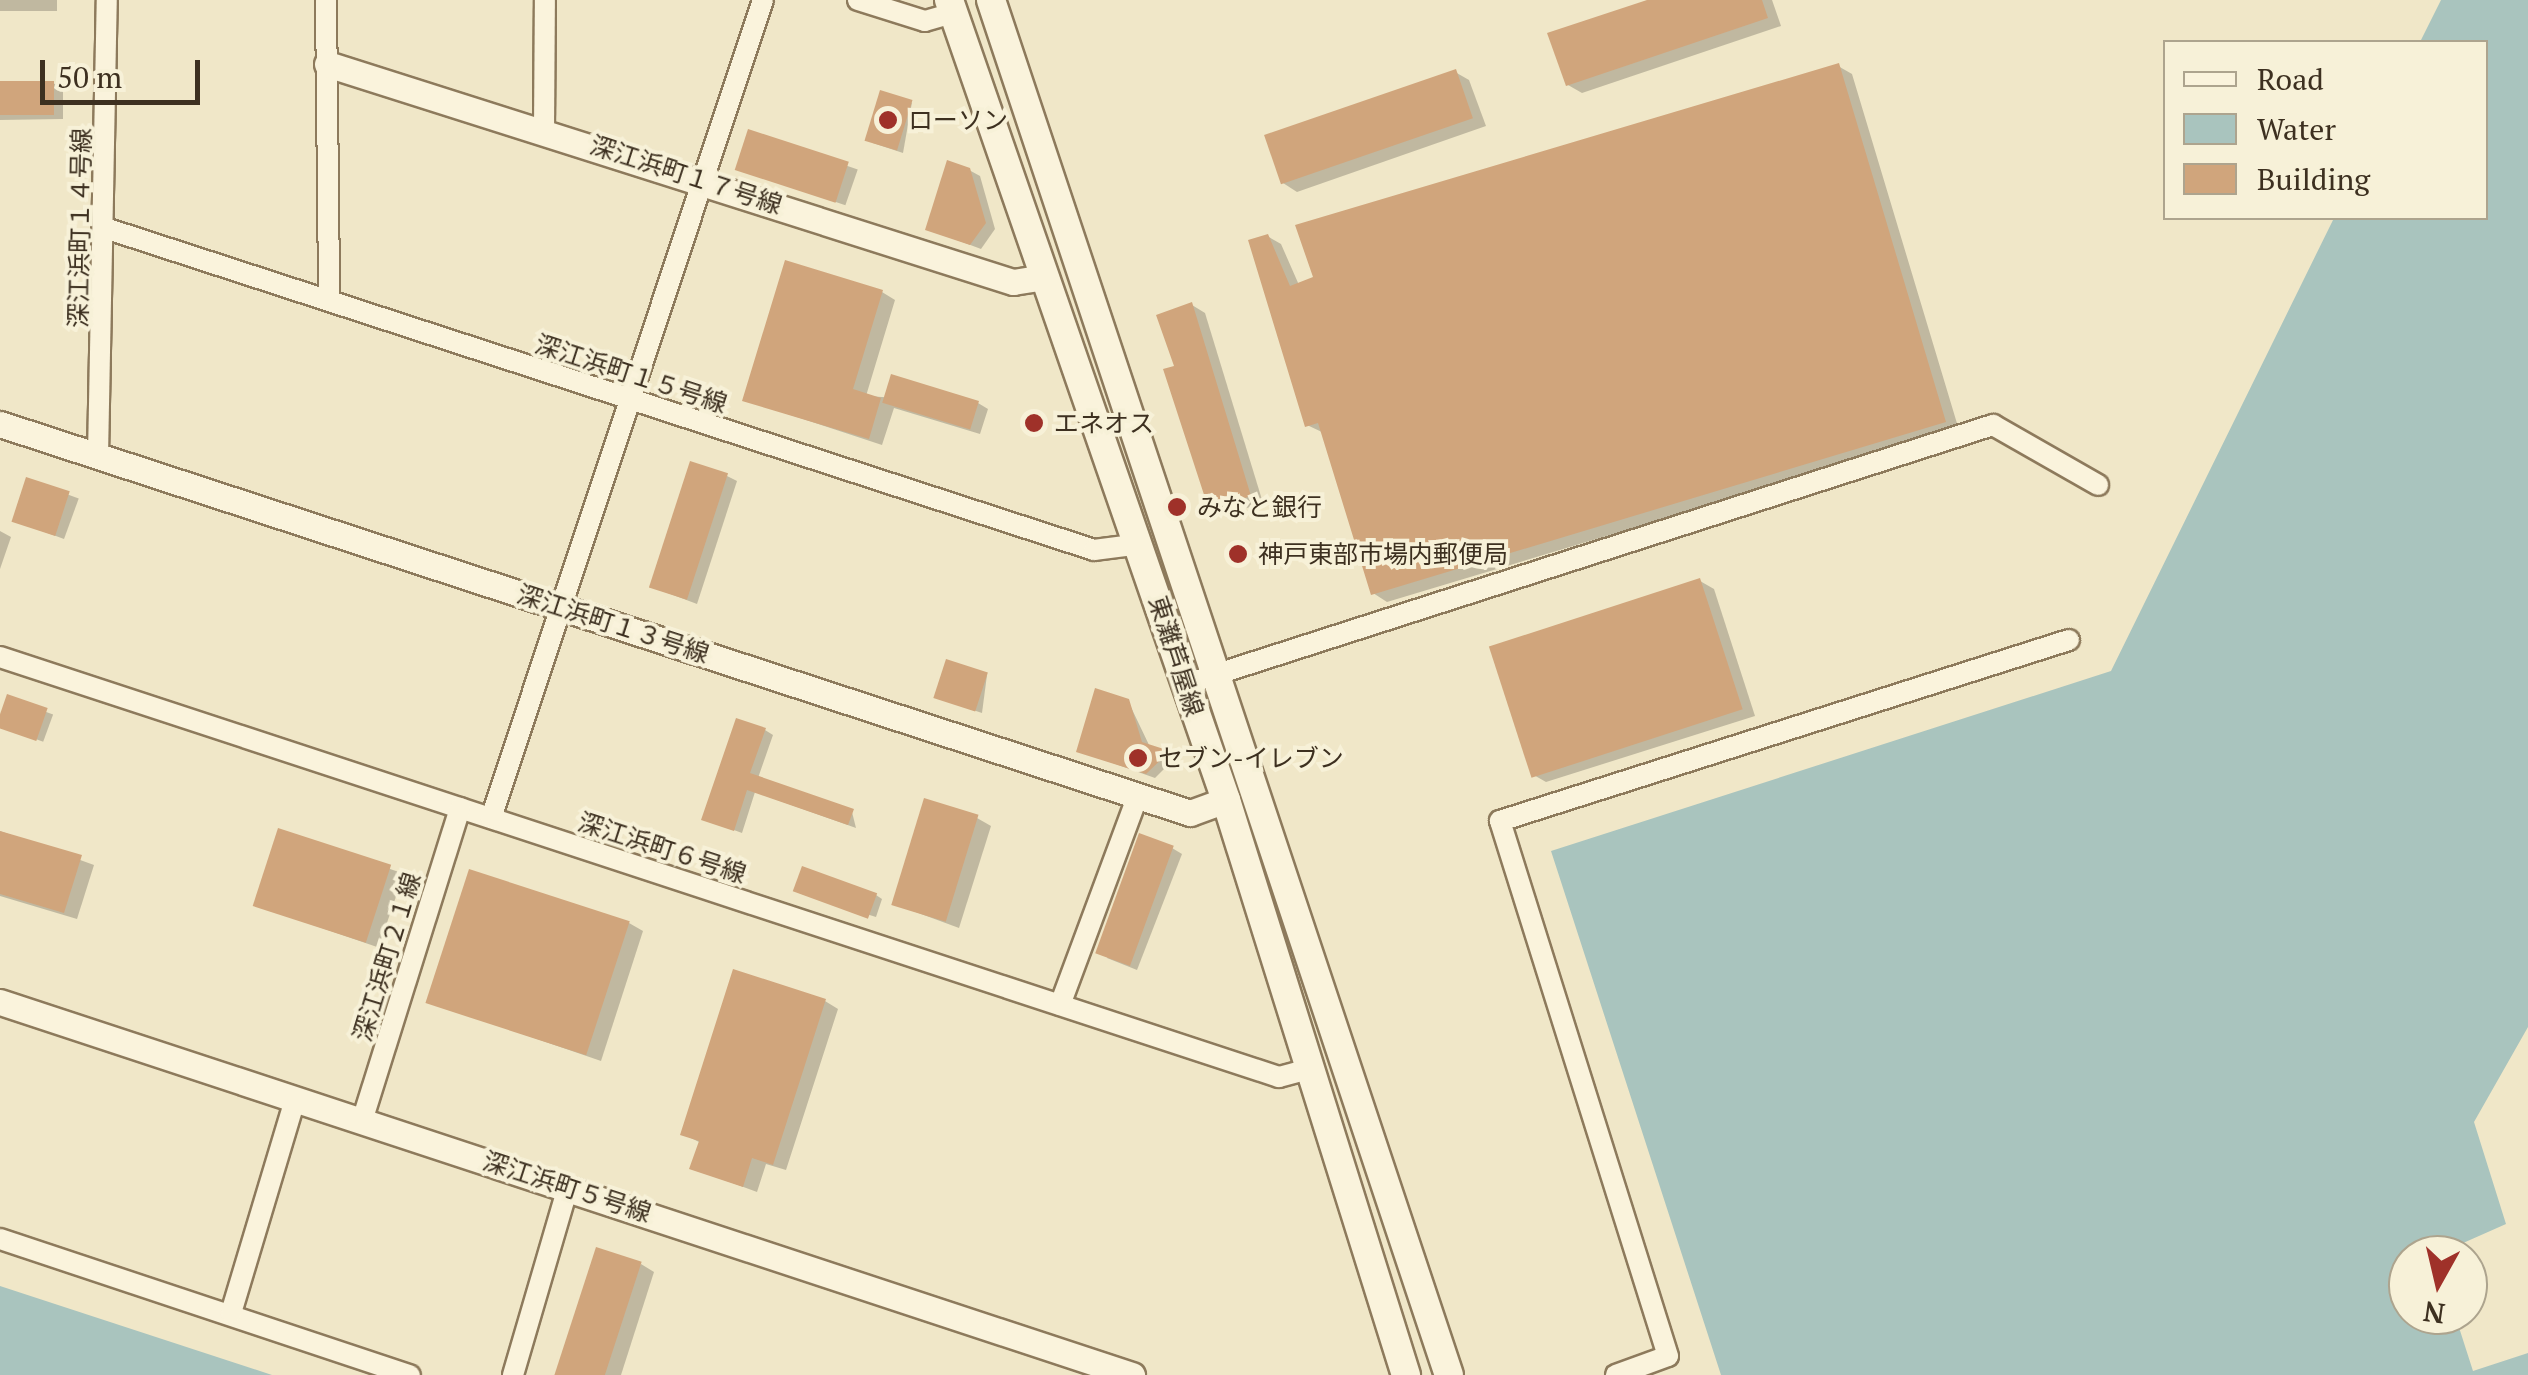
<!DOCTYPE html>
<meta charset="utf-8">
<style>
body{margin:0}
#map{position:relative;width:2528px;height:1375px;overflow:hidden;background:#f0e7c8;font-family:"PT Serif","Noto Sans JP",serif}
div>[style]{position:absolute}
.water>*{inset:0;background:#a9c4be}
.shadow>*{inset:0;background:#0003;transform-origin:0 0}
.building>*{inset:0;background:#d0a57c;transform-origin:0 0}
.roads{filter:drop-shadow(2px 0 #8d7a5c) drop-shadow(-2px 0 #8d7a5c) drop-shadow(0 2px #8d7a5c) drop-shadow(0 -2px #8d7a5c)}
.minor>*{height:20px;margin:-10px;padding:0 10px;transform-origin:10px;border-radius:10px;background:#faf3dc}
.tertiary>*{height:25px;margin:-12.5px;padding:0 12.5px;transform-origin:12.5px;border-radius:12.5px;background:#faf3dc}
.secondary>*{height:28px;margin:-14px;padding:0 14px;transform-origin:14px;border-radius:14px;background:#faf3dc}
.dots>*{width:28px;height:28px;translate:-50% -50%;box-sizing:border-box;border:5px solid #f7f1d8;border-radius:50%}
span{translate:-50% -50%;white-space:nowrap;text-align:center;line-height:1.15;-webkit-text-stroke:8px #f7f1d8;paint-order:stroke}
.poi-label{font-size:25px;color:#3d3020}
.left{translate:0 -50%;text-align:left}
.street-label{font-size:25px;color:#3d3020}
.legend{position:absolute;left:2163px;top:40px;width:325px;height:180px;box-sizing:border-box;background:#f7f1d8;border:2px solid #ada48e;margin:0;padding:12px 18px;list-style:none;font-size:30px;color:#3d3020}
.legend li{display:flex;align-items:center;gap:20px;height:50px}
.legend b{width:50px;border:2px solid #ada48e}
.north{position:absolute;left:2388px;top:1235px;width:100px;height:100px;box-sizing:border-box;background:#f7f1d8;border:2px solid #ada48e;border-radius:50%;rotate:188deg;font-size:28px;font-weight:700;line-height:40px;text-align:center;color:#3d3020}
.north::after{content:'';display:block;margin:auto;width:35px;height:45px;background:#9f3129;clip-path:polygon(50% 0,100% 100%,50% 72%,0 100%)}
.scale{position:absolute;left:40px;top:60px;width:160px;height:45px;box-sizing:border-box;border:5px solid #3d3020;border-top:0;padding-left:12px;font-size:30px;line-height:35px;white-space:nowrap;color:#3d3020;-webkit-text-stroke:8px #f7f1d8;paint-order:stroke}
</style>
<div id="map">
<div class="water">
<div style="clip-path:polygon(2441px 0,2528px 0,2528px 1027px,2474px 1122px,2506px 1224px,2436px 1255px,2408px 1255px,2408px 1315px,2455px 1315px,2473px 1371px,2528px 1353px,2528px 1375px,1721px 1375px,1551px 851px,2111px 671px,2334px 218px,2486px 218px,2486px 42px,2420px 42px)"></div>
<div style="clip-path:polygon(0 1286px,272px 1375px,0 1375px)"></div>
</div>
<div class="shadow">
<div style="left:0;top:0;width:57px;height:11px"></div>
<div style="clip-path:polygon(1655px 0,1772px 0,1781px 26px,1582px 93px,1568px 85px)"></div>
<div style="clip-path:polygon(1838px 66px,1852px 74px,1959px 430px,1387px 602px,1373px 593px,1324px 433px,1307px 425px,1267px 236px,1281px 244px,1299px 285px)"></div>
<div style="clip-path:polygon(1455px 72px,1469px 80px,1486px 126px,1297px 192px,1283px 183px)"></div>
<div style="clip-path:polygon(0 83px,53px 83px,63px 89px,63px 119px,0 120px)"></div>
<div style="clip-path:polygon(912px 102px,903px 153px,873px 143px)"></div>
<div style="left:749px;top:132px;width:115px;height:38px;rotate:19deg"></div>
<div style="clip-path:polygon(969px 170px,980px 176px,995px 229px,981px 249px,928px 229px)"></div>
<div style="clip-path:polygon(882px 292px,895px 300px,866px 396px,978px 403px,988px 409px,980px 434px,894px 408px,882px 445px,745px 400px)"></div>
<div style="clip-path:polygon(1192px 305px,1205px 313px,1263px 503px,1224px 515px,1211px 508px,1177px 367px)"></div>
<div style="clip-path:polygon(727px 476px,737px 481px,697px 604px,652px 587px)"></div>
<div style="left:28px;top:480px;width:54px;height:43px;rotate:20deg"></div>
<div style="clip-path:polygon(0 531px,11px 537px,0 569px)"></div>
<div style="clip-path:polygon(1700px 581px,1714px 589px,1755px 716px,1546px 782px,1532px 774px)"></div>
<div style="clip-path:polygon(987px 675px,982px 713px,943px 700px)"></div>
<div style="left:8px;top:698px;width:48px;height:29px;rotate:20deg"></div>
<div style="clip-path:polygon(1128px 701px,1150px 747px,1176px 757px,1155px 778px,1079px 751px)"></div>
<div style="clip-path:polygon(765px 730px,773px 735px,758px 778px,852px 812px,856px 828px,755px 792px,742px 833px,704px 819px)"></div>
<div style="clip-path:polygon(977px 818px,991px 826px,959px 928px,894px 904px)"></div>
<div style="clip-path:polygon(0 831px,94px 865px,77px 919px,0 896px)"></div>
<div style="left:280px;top:831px;width:131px;height:78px;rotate:19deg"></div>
<div style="clip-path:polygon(1172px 848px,1182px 854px,1137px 970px,1107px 958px)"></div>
<div style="clip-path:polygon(802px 894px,876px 895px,882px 899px,876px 917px)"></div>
<div style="clip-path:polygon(629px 923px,643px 931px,601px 1061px,429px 1002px)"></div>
<div style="clip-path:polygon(825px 1001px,838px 1009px,786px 1170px,766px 1164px,757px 1192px,692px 1168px,701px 1143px,683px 1134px)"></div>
<div style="clip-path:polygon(641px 1264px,654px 1272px,621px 1375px,557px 1375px)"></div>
</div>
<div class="building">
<div style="clip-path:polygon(1647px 0,1762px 0,1768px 18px,1566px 86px,1547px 33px)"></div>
<div style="clip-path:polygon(1839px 63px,1946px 422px,1371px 595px,1318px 423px,1305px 427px,1248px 240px,1268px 234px,1290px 286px,1313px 277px,1295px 225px)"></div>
<div style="left:1456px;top:69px;width:52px;height:203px;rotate:71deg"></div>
<div style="left:0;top:81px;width:54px;height:34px"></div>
<div style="left:880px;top:90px;width:34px;height:53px;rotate:17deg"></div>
<div style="left:748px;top:129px;width:106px;height:43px;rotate:18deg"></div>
<div style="clip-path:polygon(947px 160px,970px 168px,986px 223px,970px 245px,925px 230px)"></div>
<div style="clip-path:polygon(785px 260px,883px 290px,853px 389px,881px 398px,869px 439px,742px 401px)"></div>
<div style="clip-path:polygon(1192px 302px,1251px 496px,1209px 510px,1163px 369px,1174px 366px,1156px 315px)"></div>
<div style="left:891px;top:374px;width:92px;height:30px;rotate:17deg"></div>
<div style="left:690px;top:461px;width:40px;height:133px;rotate:18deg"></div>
<div style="left:26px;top:477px;width:46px;height:47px;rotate:18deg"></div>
<div style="left:1700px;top:578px;width:138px;height:222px;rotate:72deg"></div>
<div style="left:946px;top:659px;width:44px;height:41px;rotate:18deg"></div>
<div style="clip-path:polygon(1095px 688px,1129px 699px,1142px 742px,1170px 751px,1146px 774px,1076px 752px)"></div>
<div style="left:7px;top:694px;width:43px;height:35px;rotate:19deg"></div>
<div style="clip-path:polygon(736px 718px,766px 728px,750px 773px,854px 809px,848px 825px,747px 790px,734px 831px,701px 820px)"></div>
<div style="left:924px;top:798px;width:57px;height:112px;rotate:17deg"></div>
<div style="left:278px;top:828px;width:119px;height:82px;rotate:18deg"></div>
<div style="clip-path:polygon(0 831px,82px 855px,64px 913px,0 894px)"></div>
<div style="left:1139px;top:833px;width:37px;height:128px;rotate:20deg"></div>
<div style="left:802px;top:866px;width:80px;height:27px;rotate:20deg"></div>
<div style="left:469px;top:869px;width:169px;height:141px;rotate:18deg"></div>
<div style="clip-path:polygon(733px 969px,826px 999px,773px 1165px,752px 1158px,743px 1187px,689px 1169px,699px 1141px,680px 1135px)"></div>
<div style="left:596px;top:1247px;width:48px;height:135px;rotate:18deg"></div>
</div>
<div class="roads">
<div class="minor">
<div style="left:326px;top:0;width:297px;rotate:89.4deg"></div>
<div style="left:858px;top:0;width:70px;rotate:17.4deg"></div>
<div style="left:925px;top:21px;width:29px;rotate:-16deg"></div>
<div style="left:544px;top:130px;width:130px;rotate:-89.6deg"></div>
<div style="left:108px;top:229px;width:1037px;rotate:18.03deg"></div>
<div style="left:1094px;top:550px;width:47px;rotate:-7.3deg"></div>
<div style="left:98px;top:456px;width:456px;rotate:-88.9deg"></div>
<div style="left:0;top:657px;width:1346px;rotate:18.18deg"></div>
<div style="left:1279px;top:1077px;width:31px;rotate:-15deg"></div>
<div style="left:1183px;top:685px;width:851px;rotate:-17.8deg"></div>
<div style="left:1993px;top:425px;width:121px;rotate:29.7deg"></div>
<div style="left:491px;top:818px;width:862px;rotate:-71.61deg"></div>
<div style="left:1060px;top:1005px;width:224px;rotate:-69.6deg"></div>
<div style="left:362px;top:1121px;width:328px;rotate:-72.6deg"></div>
<div style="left:0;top:1239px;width:432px;rotate:18.4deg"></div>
<div style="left:231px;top:1313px;width:223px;rotate:-73.3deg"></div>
<div style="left:513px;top:1375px;width:196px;rotate:-73.7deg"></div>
<div style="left:1616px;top:1375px;width:55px;rotate:-20.1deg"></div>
<div style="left:1668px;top:1356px;width:561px;rotate:-107.43deg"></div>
<div style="left:1500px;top:821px;width:597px;rotate:-17.65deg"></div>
</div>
<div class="tertiary">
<div style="left:327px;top:64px;width:720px;rotate:17.63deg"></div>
<div style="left:1013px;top:282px;width:31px;rotate:-9deg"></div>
<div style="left:0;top:424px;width:1252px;rotate:18.1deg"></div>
<div style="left:1190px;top:813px;width:38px;rotate:-20deg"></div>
<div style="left:0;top:1002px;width:1192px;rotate:18.24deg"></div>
</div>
<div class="secondary">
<div style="left:949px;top:0;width:847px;rotate:70.9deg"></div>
<div style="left:1226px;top:800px;width:603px;rotate:72.62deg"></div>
<div style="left:991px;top:0;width:1449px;rotate:71.58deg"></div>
</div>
</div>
<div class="dots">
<div style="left:888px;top:120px;background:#9f3129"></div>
<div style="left:1034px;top:423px;background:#9f3129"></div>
<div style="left:1177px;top:507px;background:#9f3129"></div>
<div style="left:1238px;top:554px;background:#9f3129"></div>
<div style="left:1138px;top:758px;background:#9f3129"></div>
</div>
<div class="poi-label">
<span class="left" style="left:908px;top:120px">ローソン</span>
<span class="left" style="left:1054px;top:423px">エネオス</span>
<span class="left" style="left:1197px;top:507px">みなと銀行</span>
<span class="left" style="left:1258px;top:554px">神戸東部市場内郵便局</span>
<span class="left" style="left:1158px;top:758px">セブン-イレブン</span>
</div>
<div class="street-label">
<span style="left:686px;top:175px;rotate:18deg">深江浜町１７号線</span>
<span style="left:80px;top:228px;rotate:-89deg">深江浜町１４号線</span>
<span style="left:631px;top:374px;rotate:18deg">深江浜町１５号線</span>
<span style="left:613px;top:624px;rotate:18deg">深江浜町１３号線</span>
<span style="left:1176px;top:656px;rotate:72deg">東灘芦屋線</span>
<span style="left:662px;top:848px;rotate:18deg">深江浜町６号線</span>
<span style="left:387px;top:957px;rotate:-73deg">深江浜町２１線</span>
<span style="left:567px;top:1187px;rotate:18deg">深江浜町５号線</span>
</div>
<ul class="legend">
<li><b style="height:12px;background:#faf3dc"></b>Road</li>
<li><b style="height:28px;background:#a9c4be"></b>Water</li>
<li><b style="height:28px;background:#d0a57c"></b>Building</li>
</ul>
<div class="north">N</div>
<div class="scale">50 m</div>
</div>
